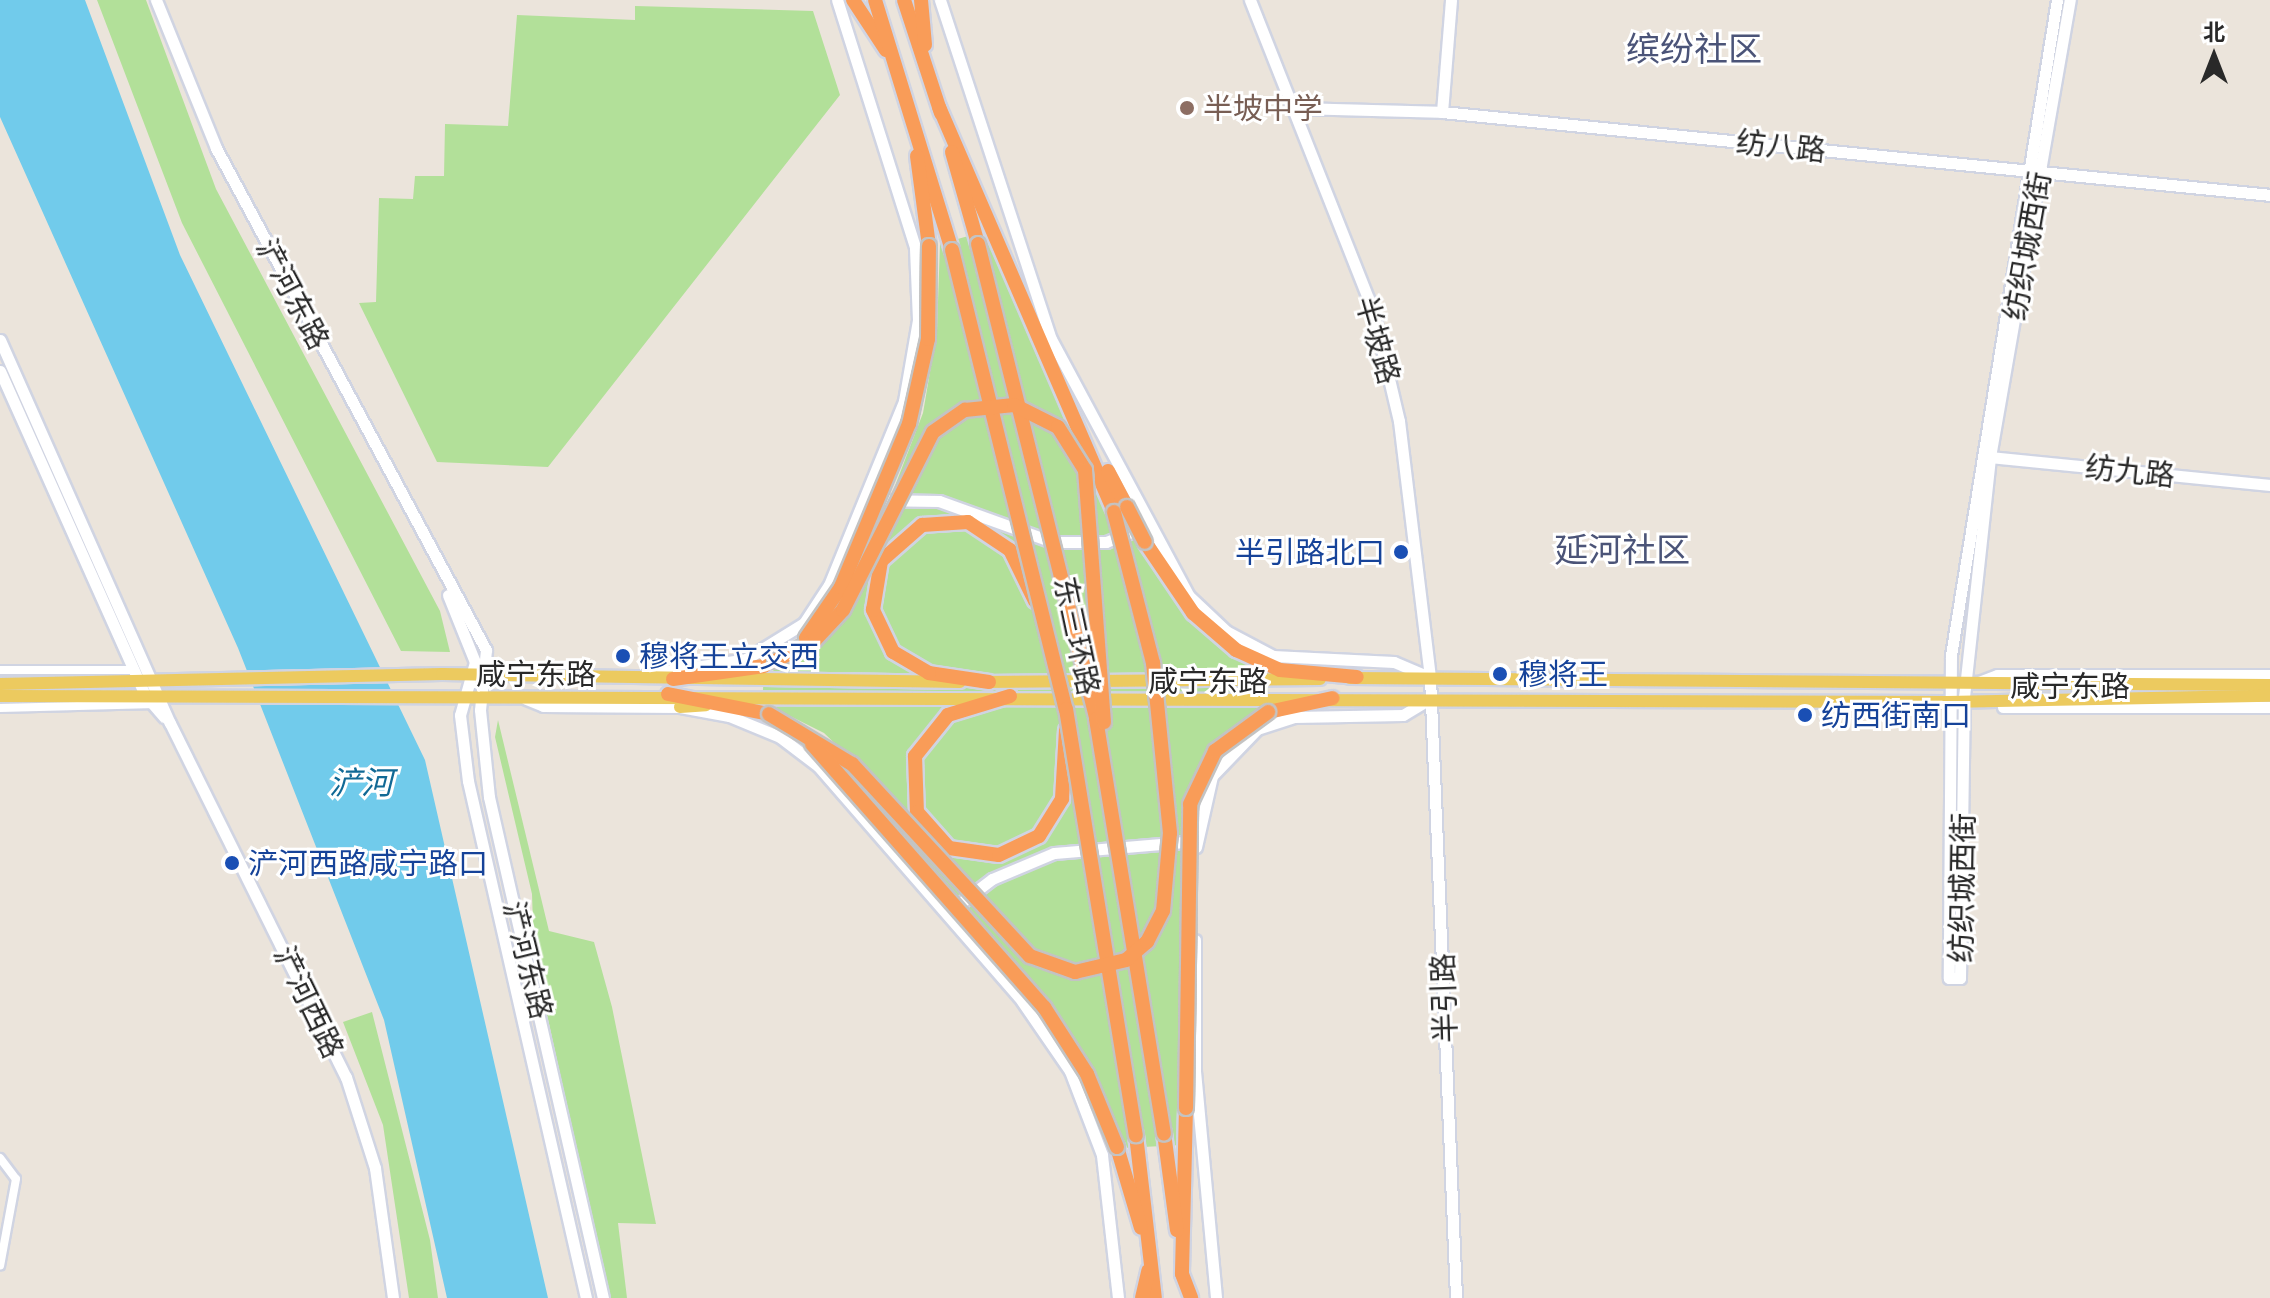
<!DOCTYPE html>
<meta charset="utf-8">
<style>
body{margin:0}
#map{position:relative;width:2270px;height:1298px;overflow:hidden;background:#ebe4db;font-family:"Titillium Web","Noto Sans SC",sans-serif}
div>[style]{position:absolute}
.green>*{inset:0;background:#b2e099}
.water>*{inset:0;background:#71cbeb}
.roads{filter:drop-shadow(2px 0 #d0d4e2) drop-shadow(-2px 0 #d0d4e2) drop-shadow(0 2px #d0d4e2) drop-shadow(0 -2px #d0d4e2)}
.street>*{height:8px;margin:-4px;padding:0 4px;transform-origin:4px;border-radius:4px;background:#fff}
.secondary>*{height:11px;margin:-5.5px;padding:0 5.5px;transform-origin:5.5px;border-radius:5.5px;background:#fff}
.primary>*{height:12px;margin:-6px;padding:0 6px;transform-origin:6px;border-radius:6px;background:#ecca5f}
.highway>*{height:14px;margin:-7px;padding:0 7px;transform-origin:7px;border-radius:7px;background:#f99c58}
.bridges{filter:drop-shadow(2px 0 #c3c3c3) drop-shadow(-2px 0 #c3c3c3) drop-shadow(0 2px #c3c3c3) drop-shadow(0 -2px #c3c3c3)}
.highway-bridge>*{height:14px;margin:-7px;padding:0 7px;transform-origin:7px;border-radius:7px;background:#f99c58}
.dots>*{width:22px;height:22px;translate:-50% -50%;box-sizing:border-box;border:4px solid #fff;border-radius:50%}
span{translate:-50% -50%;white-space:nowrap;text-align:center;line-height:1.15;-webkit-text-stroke:6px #fff;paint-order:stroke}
.education-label{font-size:30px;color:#785e54}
.left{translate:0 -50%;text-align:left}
.street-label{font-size:30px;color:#292929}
.transit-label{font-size:30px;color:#164399}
.right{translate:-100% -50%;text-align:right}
.water-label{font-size:32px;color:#116995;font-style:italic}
.quarter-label{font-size:34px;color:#4b5478}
.north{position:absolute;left:2174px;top:16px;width:80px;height:80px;-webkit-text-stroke:6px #fff;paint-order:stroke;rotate:0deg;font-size:22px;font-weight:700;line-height:32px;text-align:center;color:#292929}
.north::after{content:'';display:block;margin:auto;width:28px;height:36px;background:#292929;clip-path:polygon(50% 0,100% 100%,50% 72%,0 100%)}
</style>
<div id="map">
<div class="green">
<div style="clip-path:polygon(97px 0,146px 0,216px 189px,440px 611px,450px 652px,401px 651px,182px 223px)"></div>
<div style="clip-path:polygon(635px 6px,813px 11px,840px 95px,548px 467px,437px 462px,359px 303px,376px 302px,379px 198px,413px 199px,415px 176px,444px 176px,445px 124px,508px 126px,517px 15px,635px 20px)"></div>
<div style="clip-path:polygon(986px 231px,1040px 358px,1183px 611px,1235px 656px,1267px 672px,1269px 706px,1221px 737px,1203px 759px,1186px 806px,1182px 1145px,1123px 1148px,1066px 1027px,883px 810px,894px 800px,824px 733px,762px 702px,764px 676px,828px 638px,874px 571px,865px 564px,923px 413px,937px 331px,940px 244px)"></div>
<div style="clip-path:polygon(498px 720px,549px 931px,594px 942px,612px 1007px,656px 1224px,618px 1223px,627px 1298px,609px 1298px,534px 955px,532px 894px,495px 737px)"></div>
<div style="clip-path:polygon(372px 1012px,430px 1240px,438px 1298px,409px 1298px,383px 1125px,343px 1022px)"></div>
</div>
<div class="water">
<div style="clip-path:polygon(0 0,85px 0,180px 255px,425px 760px,548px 1298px,447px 1298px,384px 1020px,238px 648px,0 117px)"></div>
</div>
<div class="roads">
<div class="street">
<div style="left:0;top:670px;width:135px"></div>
<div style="left:0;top:708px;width:156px;rotate:-1.5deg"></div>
<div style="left:0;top:1158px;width:26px;rotate:53deg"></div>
<div style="left:16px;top:1179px;width:88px;rotate:100.4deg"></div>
</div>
<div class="secondary">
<div style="left:156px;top:0;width:160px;rotate:67.9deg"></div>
<div style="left:216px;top:148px;width:570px;rotate:61.73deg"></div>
<div style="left:486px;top:650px;width:60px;rotate:95.7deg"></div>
<div style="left:480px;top:710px;width:87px;rotate:84.1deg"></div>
<div style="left:489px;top:797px;width:514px;rotate:77.18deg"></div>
<div style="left:940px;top:0;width:357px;rotate:71.9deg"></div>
<div style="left:1051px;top:339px;width:292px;rotate:61.8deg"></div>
<div style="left:1189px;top:596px;width:51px;rotate:43.4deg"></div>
<div style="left:1226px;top:631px;width:53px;rotate:28deg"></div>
<div style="left:1273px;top:656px;width:121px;rotate:2.8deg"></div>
<div style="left:1394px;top:662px;width:39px;rotate:23deg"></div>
<div style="left:1250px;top:0;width:334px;rotate:68.4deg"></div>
<div style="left:1373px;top:311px;width:113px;rotate:76.7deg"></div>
<div style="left:1399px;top:421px;width:258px;rotate:83.1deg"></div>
<div style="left:1430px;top:677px;width:622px;rotate:87.6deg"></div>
<div style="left:2057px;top:0;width:664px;rotate:99.19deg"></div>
<div style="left:1951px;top:655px;width:323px;rotate:90.4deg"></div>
<div style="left:1949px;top:978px;width:11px"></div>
<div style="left:1960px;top:978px;width:281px;rotate:-89.2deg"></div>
<div style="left:1964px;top:697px;width:241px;rotate:-83.8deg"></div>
<div style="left:1990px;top:457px;width:464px;rotate:-80.1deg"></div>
<div style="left:1292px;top:108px;width:150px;rotate:1.5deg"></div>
<div style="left:1442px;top:112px;width:832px;rotate:5.72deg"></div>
<div style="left:1442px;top:112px;width:112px;rotate:-85.4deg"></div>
<div style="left:0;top:340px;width:419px;rotate:66.1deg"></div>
<div style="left:170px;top:723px;width:395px;rotate:63.6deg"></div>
<div style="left:346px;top:1077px;width:96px;rotate:72.3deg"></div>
<div style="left:375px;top:1168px;width:131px;rotate:82.1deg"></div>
<div style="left:0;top:371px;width:355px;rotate:65.9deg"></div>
<div style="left:145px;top:695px;width:29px;rotate:49deg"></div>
<div style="left:1990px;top:457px;width:281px;rotate:5.7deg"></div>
<div style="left:873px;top:500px;width:66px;rotate:0.9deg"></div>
<div style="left:939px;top:501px;width:121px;rotate:19.8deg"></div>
<div style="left:1053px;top:542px;width:53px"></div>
<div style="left:1106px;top:542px;width:41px;rotate:-21.5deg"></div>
<div style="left:448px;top:595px;width:72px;rotate:68.1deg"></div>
<div style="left:475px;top:662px;width:55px;rotate:105.8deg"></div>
<div style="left:460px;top:715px;width:66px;rotate:83.1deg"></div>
<div style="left:468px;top:781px;width:530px;rotate:77.14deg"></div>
<div style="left:656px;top:673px;width:91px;rotate:-8.8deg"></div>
<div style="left:746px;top:659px;width:68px;rotate:-31.8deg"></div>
<div style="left:804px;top:623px;width:45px;rotate:-56.7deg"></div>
<div style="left:829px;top:585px;width:199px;rotate:-67.8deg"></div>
<div style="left:904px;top:401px;width:82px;rotate:-80.2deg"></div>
<div style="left:918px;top:320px;width:73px;rotate:-92.4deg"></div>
<div style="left:915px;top:247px;width:259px;rotate:-107.5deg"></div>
<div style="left:1979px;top:682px;width:19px;rotate:-21deg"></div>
<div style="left:1997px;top:675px;width:273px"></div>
<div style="left:526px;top:699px;width:18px;rotate:22deg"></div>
<div style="left:543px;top:706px;width:137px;rotate:0.4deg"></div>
<div style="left:680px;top:707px;width:50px;rotate:10.4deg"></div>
<div style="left:729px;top:716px;width:55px;rotate:22.4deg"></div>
<div style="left:780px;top:737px;width:48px;rotate:37.3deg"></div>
<div style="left:818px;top:766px;width:306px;rotate:49deg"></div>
<div style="left:1019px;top:997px;width:90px;rotate:55.4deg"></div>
<div style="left:1070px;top:1071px;width:90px;rotate:69.1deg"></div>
<div style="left:1102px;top:1155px;width:144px;rotate:83.6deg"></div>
<div style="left:2003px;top:707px;width:267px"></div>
<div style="left:1196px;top:847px;width:73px;rotate:-77.3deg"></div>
<div style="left:1212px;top:776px;width:65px;rotate:-46.2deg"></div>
<div style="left:1257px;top:729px;width:39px;rotate:-18deg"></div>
<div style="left:1294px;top:717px;width:109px;rotate:-1.1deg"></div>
<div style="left:1403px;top:715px;width:31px;rotate:-31deg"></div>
<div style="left:950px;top:911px;width:53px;rotate:-37.3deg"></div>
<div style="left:992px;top:879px;width:67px;rotate:-22.8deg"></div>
<div style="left:1054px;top:853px;width:143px;rotate:-4.8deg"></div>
<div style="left:1195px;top:940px;width:131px;rotate:90deg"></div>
<div style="left:1195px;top:1071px;width:228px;rotate:84.7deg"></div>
</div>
<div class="primary">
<div style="left:1350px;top:678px;width:920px;rotate:0.44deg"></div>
<div style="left:982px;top:682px;width:338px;rotate:-0.5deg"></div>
<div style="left:0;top:684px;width:442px;rotate:-1.3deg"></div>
<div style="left:442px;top:674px;width:518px;rotate:0.88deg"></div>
<div style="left:0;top:696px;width:1947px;rotate:0.18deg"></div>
<div style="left:1947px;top:702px;width:323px;rotate:-1.1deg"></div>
<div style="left:680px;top:707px;width:26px;rotate:-4deg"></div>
</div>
<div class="highway">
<div style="left:853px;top:0;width:60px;rotate:56.6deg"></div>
<div style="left:875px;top:0;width:262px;rotate:72.9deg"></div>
<div style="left:904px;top:0;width:119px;rotate:71.9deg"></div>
<div style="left:921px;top:0;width:45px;rotate:84.9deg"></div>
<div style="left:939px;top:107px;width:441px;rotate:66.6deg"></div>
<div style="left:952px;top:152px;width:96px;rotate:74.2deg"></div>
<div style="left:917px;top:156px;width:91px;rotate:82.4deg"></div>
<div style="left:1108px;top:471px;width:41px;rotate:62.2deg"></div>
<div style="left:1145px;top:542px;width:86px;rotate:55.9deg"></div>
<div style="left:1193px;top:613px;width:57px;rotate:40.7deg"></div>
<div style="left:1236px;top:650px;width:48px;rotate:24.4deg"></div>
<div style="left:1280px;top:670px;width:77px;rotate:5.2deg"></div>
<div style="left:673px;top:679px;width:92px;rotate:-8.1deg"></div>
<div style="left:989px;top:682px;width:61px;rotate:-171.5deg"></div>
<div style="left:929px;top:673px;width:42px;rotate:-149.7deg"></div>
<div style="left:893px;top:652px;width:47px;rotate:-115.5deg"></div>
<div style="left:873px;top:610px;width:50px;rotate:-80.7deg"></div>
<div style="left:881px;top:561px;width:55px;rotate:-41.3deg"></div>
<div style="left:922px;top:525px;width:46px;rotate:-3.7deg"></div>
<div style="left:968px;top:522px;width:50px;rotate:33.7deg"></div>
<div style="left:1010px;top:550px;width:57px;rotate:63.9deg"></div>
<div style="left:668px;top:694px;width:103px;rotate:11.2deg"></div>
<div style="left:1010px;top:696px;width:65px;rotate:163deg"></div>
<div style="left:948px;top:715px;width:53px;rotate:128.8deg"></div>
<div style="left:915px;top:756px;width:56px;rotate:88deg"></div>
<div style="left:917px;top:812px;width:48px;rotate:48.4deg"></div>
<div style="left:949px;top:848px;width:50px;rotate:8deg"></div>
<div style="left:999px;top:855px;width:44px;rotate:-25.4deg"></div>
<div style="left:1039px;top:836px;width:44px;rotate:-58.1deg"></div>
<div style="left:1062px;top:799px;width:69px;rotate:-86.7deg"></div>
<div style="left:1268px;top:712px;width:66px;rotate:-12.2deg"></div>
<div style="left:1186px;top:1108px;width:166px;rotate:91.4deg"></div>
<div style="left:1182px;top:1274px;width:26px;rotate:69deg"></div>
<div style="left:1164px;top:1133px;width:98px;rotate:82.4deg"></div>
<div style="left:1136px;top:1135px;width:164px;rotate:83.4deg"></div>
<div style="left:1117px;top:1147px;width:84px;rotate:73.5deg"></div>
<div style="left:1142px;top:1298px;width:28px;rotate:-77deg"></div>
</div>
</div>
<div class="bridges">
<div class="highway-bridge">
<div style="left:978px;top:244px;width:489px;rotate:76deg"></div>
<div style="left:1096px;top:719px;width:420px;rotate:80.7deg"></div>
<div style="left:952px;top:250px;width:473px;rotate:76.1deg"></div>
<div style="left:1066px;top:709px;width:432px;rotate:80.7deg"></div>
<div style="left:1127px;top:507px;width:39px;rotate:63deg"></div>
<div style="left:806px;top:638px;width:62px;rotate:-55.5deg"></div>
<div style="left:841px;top:587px;width:177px;rotate:-67.4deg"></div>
<div style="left:909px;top:424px;width:87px;rotate:-77.4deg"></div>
<div style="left:928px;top:339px;width:93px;rotate:-89.4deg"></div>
<div style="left:775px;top:661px;width:45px;rotate:-27.7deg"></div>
<div style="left:815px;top:640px;width:41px;rotate:-47deg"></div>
<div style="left:843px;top:610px;width:199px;rotate:-63.2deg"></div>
<div style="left:933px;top:432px;width:39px;rotate:-35deg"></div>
<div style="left:965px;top:410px;width:49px;rotate:-5.8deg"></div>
<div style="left:1014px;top:405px;width:49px;rotate:26.6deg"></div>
<div style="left:1058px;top:427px;width:51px;rotate:57.9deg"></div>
<div style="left:1085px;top:470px;width:253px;rotate:85.7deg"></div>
<div style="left:769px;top:714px;width:97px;rotate:31.1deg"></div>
<div style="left:852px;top:764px;width:262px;rotate:47.2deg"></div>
<div style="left:1030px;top:956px;width:48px;rotate:19.6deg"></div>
<div style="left:1075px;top:972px;width:52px;rotate:-13.2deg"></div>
<div style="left:1126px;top:960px;width:28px;rotate:-41deg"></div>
<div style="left:1147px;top:942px;width:35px;rotate:-63deg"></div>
<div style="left:1163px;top:911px;width:78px;rotate:-84.9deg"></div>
<div style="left:1170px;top:833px;width:171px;rotate:-95.7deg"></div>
<div style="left:1153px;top:663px;width:156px;rotate:-104.5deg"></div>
<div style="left:812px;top:744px;width:351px;rotate:48.6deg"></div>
<div style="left:1044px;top:1007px;width:80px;rotate:57.3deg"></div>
<div style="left:1087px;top:1074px;width:79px;rotate:67.7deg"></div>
<div style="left:1186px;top:1108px;width:304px;rotate:-89.2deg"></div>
<div style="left:1190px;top:804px;width:59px;rotate:-64.7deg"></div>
<div style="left:1215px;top:751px;width:66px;rotate:-36.3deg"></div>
</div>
</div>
<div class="dots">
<div style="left:1187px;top:108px;background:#8d6e63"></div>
<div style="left:1401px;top:552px;background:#1a4fb4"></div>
<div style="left:623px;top:656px;background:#1a4fb4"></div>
<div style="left:1500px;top:674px;background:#1a4fb4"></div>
<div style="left:1805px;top:715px;background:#1a4fb4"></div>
<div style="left:232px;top:863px;background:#1a4fb4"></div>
</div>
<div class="education-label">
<span class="left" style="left:1203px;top:108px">半坡中学</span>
</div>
<div class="street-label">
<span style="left:1781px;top:146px;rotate:6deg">纺八路</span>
<span style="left:2027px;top:246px;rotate:-80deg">纺织城西街</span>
<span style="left:293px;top:294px;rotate:62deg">浐河东路</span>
<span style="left:1378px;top:340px;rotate:74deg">半坡路</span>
<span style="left:2130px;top:471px;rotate:6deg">纺九路</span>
<span style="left:1077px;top:636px;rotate:78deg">东三环路</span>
<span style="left:536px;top:674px">咸宁东路</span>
<span style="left:1208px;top:681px">咸宁东路</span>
<span style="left:2070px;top:686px">咸宁东路</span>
<span style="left:1962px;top:888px;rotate:-89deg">纺织城西街</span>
<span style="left:528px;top:960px;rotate:76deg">浐河东路</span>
<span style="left:1444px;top:998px;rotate:-92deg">半引路</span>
<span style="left:309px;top:1002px;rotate:64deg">浐河西路</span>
</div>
<div class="transit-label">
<span class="right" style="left:1385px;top:552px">半引路北口</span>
<span class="left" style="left:639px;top:656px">穆将王立交西</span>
<span class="left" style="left:1518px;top:674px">穆将王</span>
<span class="left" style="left:1821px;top:715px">纺西街南口</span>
<span class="left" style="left:248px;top:863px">浐河西路咸宁路口</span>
</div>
<div class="water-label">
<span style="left:361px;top:782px">浐河</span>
</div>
<div class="quarter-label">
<span style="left:1694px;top:49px">缤纷社区</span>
<span style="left:1622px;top:550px">延河社区</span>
</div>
<div class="north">北</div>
</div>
